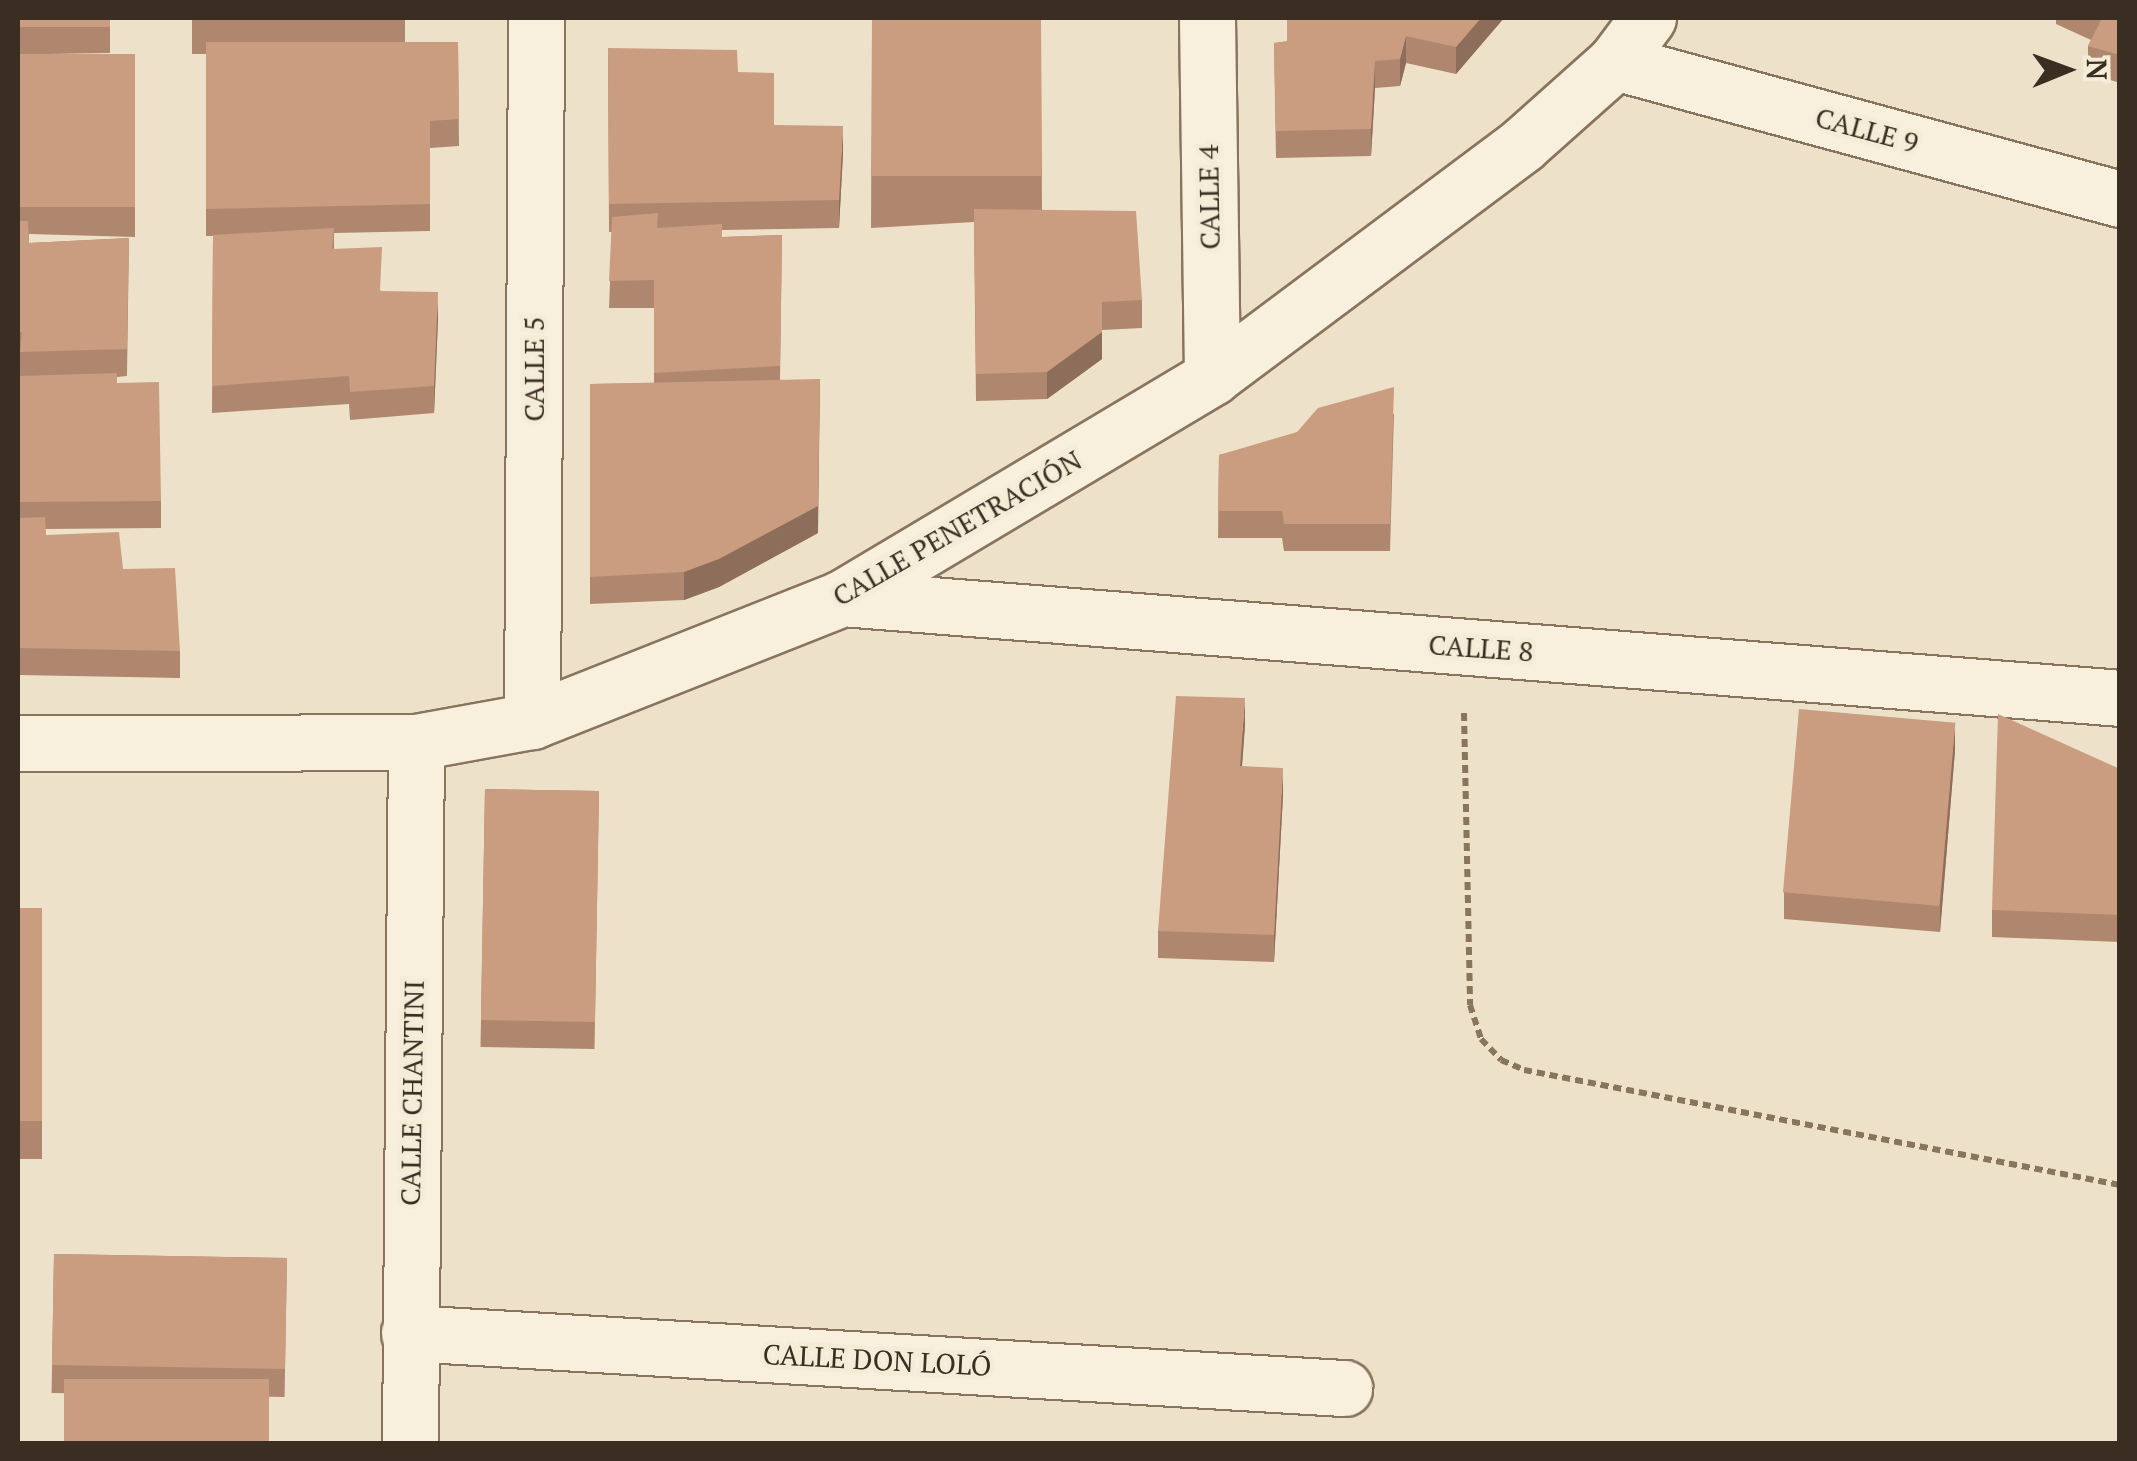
<!DOCTYPE html>
<meta charset="utf-8">
<style>
body{margin:0}
#map{position:relative;width:2137px;height:1461px;overflow:hidden;background:#ede2c9;font-family:"PT Serif",serif}
div>[style]{position:absolute}
.path>*{height:6px;margin-top:-3px;transform-origin:0;background:repeating-linear-gradient(90deg,#89745e 0 8px,transparent 0 13px)}
.roads{filter:drop-shadow(2px 0 #89745e) drop-shadow(-2px 0 #89745e) drop-shadow(0 2px #89745e) drop-shadow(0 -2px #89745e)}
.street>*{height:55px;margin:-27.5px;padding:0 27.5px;transform-origin:27.5px;border-radius:27.5px;background:#f8efdc}
.secondary>*{height:55px;margin:-27.5px;padding:0 27.5px;transform-origin:27.5px;border-radius:27.5px;background:#f8efdc}
.wall>*{inset:0;background:#ae876e;transform-origin:0 0}
.shaded-wall>*{inset:0;background:#8d6e5a}
.building>*{inset:0;background:#ca9d80;transform-origin:0 0}
span{translate:-50% -50%;white-space:nowrap;text-align:center;line-height:1.15;-webkit-text-stroke:9px #f5ecd8;paint-order:stroke}
.street-label{font-size:28px;color:#3a2d21}
.frame{position:absolute;inset:0;border:20px solid #3a2d21;pointer-events:none}
.north{position:absolute;left:2017px;top:20px;width:100px;height:100px;-webkit-text-stroke:8px #f5ecd8;paint-order:stroke;rotate:89deg;font-size:28px;font-weight:700;line-height:40px;text-align:center;color:#3a2d21}
.north::after{content:'';display:block;margin:auto;width:35px;height:45px;background:#3a2d21;clip-path:polygon(50% 0,100% 100%,50% 72%,0 100%)}
</style>
<div id="map">
<div class="path">
<div style="left:1464px;top:713px;width:292px;rotate:88.8deg"></div>
<div style="left:1470px;top:1005px;width:36px;rotate:72deg"></div>
<div style="left:1481px;top:1039px;width:29px;rotate:46deg"></div>
<div style="left:1501px;top:1060px;width:25px;rotate:23deg"></div>
<div style="left:1524px;top:1070px;width:607px;rotate:10.92deg"></div>
</div>
<div class="roads">
<div class="street">
<div style="left:1207px;top:18px;width:359px;rotate:89.2deg"></div>
<div style="left:1615px;top:62px;width:523px;rotate:15.18deg"></div>
<div style="left:842px;top:598px;width:1282px;rotate:4.47deg"></div>
<div style="left:532px;top:721px;width:703px;rotate:-89.67deg"></div>
<div style="left:18px;top:743px;width:398px;rotate:-0.1deg"></div>
<div style="left:409px;top:1333px;width:937px;rotate:3.37deg"></div>
</div>
<div class="secondary">
<div style="left:410px;top:1444px;width:702px;rotate:-89.51deg"></div>
<div style="left:416px;top:742px;width:118px;rotate:-10.3deg"></div>
<div style="left:532px;top:721px;width:334px;rotate:-21.6deg"></div>
<div style="left:842px;top:598px;width:431px;rotate:-30.8deg"></div>
<div style="left:1212px;top:377px;width:387px;rotate:-36.8deg"></div>
<div style="left:1522px;top:145px;width:125px;rotate:-41.7deg"></div>
<div style="left:1615px;top:62px;width:55px;rotate:-53.1deg"></div>
</div>
</div>
<div class="wall">
<div style="clip-path:polygon(18px 18px,110px 18px,110px 53px,47px 54px,135px 54px,135px 237px,29px 234px,29px 243px,129px 238px,127px 376px,117px 377px,117px 383px,161px 501px,161px 528px,45px 529px,46px 535px,123px 569px,180px 651px,180px 678px,18px 675px,18px 376px,20px 376px,20px 360px,18px 360px)"></div>
<div style="clip-path:polygon(192px 18px,405px 18px,405px 42px,458px 42px,459px 146px,430px 148px,430px 231px,334px 233px,334px 249px,381px 291px,438px 319px,434px 413px,350px 420px,349px 404px,212px 413px,213px 236px,206px 236px,206px 54px,192px 54px)"></div>
<div style="clip-path:polygon(872px 18px,1041px 18px,1042px 210px,1142px 300px,1142px 328px,1102px 330px,1102px 359px,1047px 399px,976px 401px,974px 222px,871px 228px)"></div>
<div style="clip-path:polygon(1504px 18px,1456px 74px,1406px 63px,1400px 86px,1375px 88px,1371px 156px,1276px 158px,1274px 43px)"></div>
<div style="clip-path:polygon(2056px 18px,2120px 18px,2120px 83px,2088px 73px,2088px 46px,2091px 40px,2056px 24px)"></div>
<div style="clip-path:polygon(608px 48px,738px 72px,774px 125px,843px 153px,839px 228px,722px 230px,722px 237px,782px 235px,780px 380px,818px 533px,719px 587px,684px 600px,590px 604px,590px 384px,654px 383px,654px 308px,609px 308px,612px 232px,609px 232px)"></div>
<div style="clip-path:polygon(1394px 414px,1390px 551px,1284px 551px,1282px 538px,1218px 538px,1219px 455px)"></div>
<div style="clip-path:polygon(1245px 725px,1242px 766px,1283px 795px,1274px 962px,1158px 958px,1158px 931px)"></div>
<div style="clip-path:polygon(1955px 750px,1940px 932px,1784px 919px,1784px 892px)"></div>
<div style="clip-path:polygon(2120px 769px,2120px 942px,1992px 937px,1992px 910px)"></div>
<div style="left:485px;top:789px;width:114px;height:258px;rotate:1deg"></div>
<div style="left:18px;top:908px;width:24px;height:251px"></div>
<div style="left:54px;top:1254px;width:233px;height:139px;rotate:1deg"></div>
</div>
<div class="shaded-wall">
<div style="clip-path:polygon(1481px 18px,1504px 18px,1456px 74px,1456px 47px)"></div>
<div style="clip-path:polygon(1406px 36px,1406px 63px,1400px 86px,1400px 59px)"></div>
<div style="clip-path:polygon(1375px 61px,1375px 88px,1371px 156px,1371px 129px)"></div>
<div style="clip-path:polygon(843px 126px,843px 153px,839px 228px,839px 200px)"></div>
<div style="clip-path:polygon(438px 292px,438px 319px,434px 413px,434px 386px)"></div>
<div style="clip-path:polygon(1102px 302px,1102px 359px,1047px 399px,1047px 372px)"></div>
<div style="clip-path:polygon(820px 379px,818px 533px,719px 587px,684px 600px,684px 572px)"></div>
<div style="clip-path:polygon(1245px 698px,1245px 725px,1240px 793px,1240px 766px)"></div>
<div style="clip-path:polygon(1955px 722px,1955px 750px,1940px 932px,1940px 905px)"></div>
<div style="clip-path:polygon(1283px 768px,1283px 795px,1274px 962px,1274px 935px)"></div>
</div>
<div class="building">
<div style="left:18px;top:18px;width:92px;height:9px"></div>
<div style="left:872px;top:18px;width:169px;height:158px"></div>
<div style="clip-path:polygon(1287px 18px,1481px 18px,1456px 47px,1406px 36px,1400px 59px,1375px 61px,1371px 129px,1276px 131px,1274px 43px,1287px 41px)"></div>
<div style="clip-path:polygon(2102px 18px,2120px 18px,2120px 55px,2088px 46px)"></div>
<div style="clip-path:polygon(206px 42px,458px 42px,459px 119px,430px 121px,430px 204px,206px 209px)"></div>
<div style="clip-path:polygon(608px 48px,737px 50px,738px 72px,774px 73px,774px 125px,843px 126px,839px 200px,609px 204px)"></div>
<div style="left:18px;top:54px;width:117px;height:153px"></div>
<div style="clip-path:polygon(974px 209px,1136px 211px,1142px 300px,1102px 302px,1102px 332px,1047px 372px,976px 374px)"></div>
<div style="clip-path:polygon(658px 213px,657px 228px,722px 224px,722px 237px,782px 235px,780px 366px,654px 373px,654px 280px,609px 281px,612px 217px)"></div>
<div style="clip-path:polygon(18px 221px,28px 221px,29px 243px,129px 238px,127px 349px,20px 352px,22px 332px,18px 333px)"></div>
<div style="clip-path:polygon(334px 228px,332px 249px,382px 247px,380px 291px,438px 292px,434px 386px,350px 392px,349px 376px,212px 386px,213px 235px)"></div>
<div style="clip-path:polygon(117px 373px,117px 383px,159px 382px,161px 501px,18px 502px,18px 376px)"></div>
<div style="clip-path:polygon(820px 379px,818px 506px,719px 559px,684px 572px,590px 577px,590px 384px)"></div>
<div style="clip-path:polygon(1394px 387px,1390px 524px,1284px 524px,1282px 511px,1218px 511px,1219px 455px,1297px 432px,1318px 408px)"></div>
<div style="clip-path:polygon(45px 517px,46px 535px,119px 532px,123px 569px,175px 568px,180px 651px,18px 648px,18px 518px)"></div>
<div style="clip-path:polygon(1176px 696px,1245px 698px,1240px 766px,1283px 768px,1274px 935px,1158px 931px)"></div>
<div style="left:1799px;top:709px;width:157px;height:184px;rotate:5deg"></div>
<div style="clip-path:polygon(1998px 714px,2120px 769px,2120px 915px,1992px 910px)"></div>
<div style="left:485px;top:789px;width:114px;height:231px;rotate:1deg"></div>
<div style="left:18px;top:908px;width:24px;height:213px"></div>
<div style="left:54px;top:1254px;width:233px;height:111px;rotate:1deg"></div>
<div style="left:64px;top:1379px;width:205px;height:65px"></div>
</div>
<div class="street-label">
<span style="left:1867px;top:130px;rotate:15deg">CALLE 9</span>
<span style="left:1209px;top:197px;rotate:-91deg">CALLE 4</span>
<span style="left:534px;top:369px;rotate:-90deg">CALLE 5</span>
<span style="left:957px;top:528px;rotate:-30deg">CALLE PENETRACIÓN</span>
<span style="left:1481px;top:648px;rotate:4deg">CALLE 8</span>
<span style="left:412px;top:1093px;rotate:-89deg">CALLE CHANTINI</span>
<span style="left:877px;top:1360px;rotate:3deg">CALLE DON LOLÓ</span>
</div>
<div class="frame"></div>
<div class="north">N</div>
</div>
